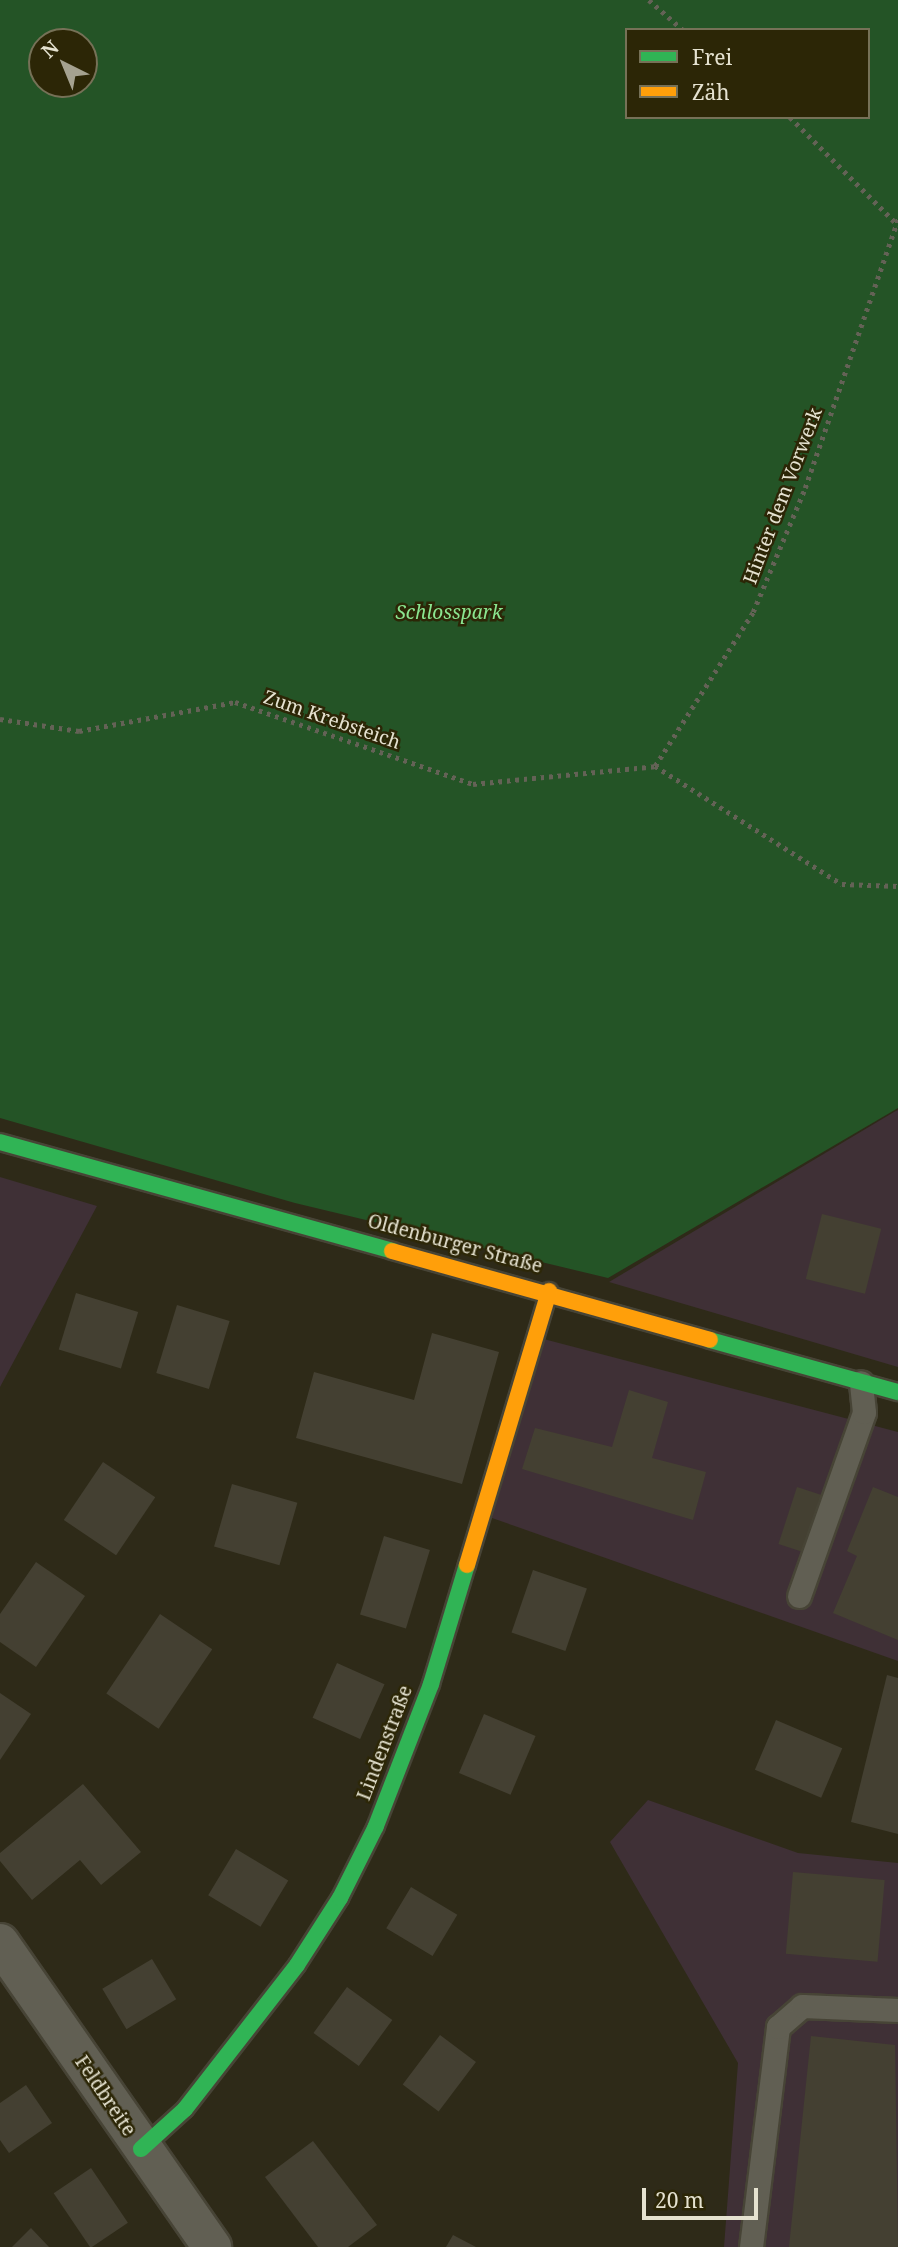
<!DOCTYPE html>
<meta charset="utf-8">
<style>
body{margin:0}
#map{position:relative;width:898px;height:2247px;overflow:hidden;background:#2e2a18;font-family:"Noto Serif",serif}
div>[style]{position:absolute}
.commercial>*{inset:0;background:#3f3036}
.green>*{inset:0;background:#245426}
.building>*{inset:0;background:#444032;transform-origin:0 0}
.path>*{height:4.5px;margin-top:-2.25px;transform-origin:0;background:repeating-linear-gradient(90deg,#646256 0 3.5px,transparent 0 8.5px)}
.roads{filter:drop-shadow(2px 0 #474436) drop-shadow(-2px 0 #474436) drop-shadow(0 2px #474436) drop-shadow(0 -2px #474436)}
.lane>*{height:23px;margin:-11.5px;padding:0 11.5px;transform-origin:11.5px;border-radius:11.5px;background:#615f53}
.street>*{height:38px;margin:-19px;padding:0 19px;transform-origin:19px;border-radius:19px;background:#615f53}
.fast>*{height:16px;margin:-8px;padding:0 8px;transform-origin:8px;border-radius:8px;background:#30b455}
.slow>*{height:16px;margin:-8px;padding:0 8px;transform-origin:8px;border-radius:8px;background:#ff9f0a}
span{translate:-50% -50%;white-space:nowrap;text-align:center;line-height:1.15;-webkit-text-stroke:5px #2c2606;paint-order:stroke}
.street-label{font-size:19px;color:#e5e2d0}
.park-label{font-size:19px;color:#8ae58f;font-style:italic}
.legend{position:absolute;left:625px;top:28px;width:245px;height:91px;box-sizing:border-box;background:#2c2606;border:2px solid #767157;margin:0;padding:9px 12px;list-style:none;font-size:21px;color:#e5e2d0}
.legend li{display:flex;align-items:center;gap:14px;height:35px}
.legend b{width:35px;border:2px solid #767157}
.north{position:absolute;left:28px;top:28px;width:70px;height:70px;box-sizing:border-box;background:#2c2606;border:2px solid #767157;border-radius:50%;rotate:317deg;font-size:19px;font-weight:700;line-height:28px;text-align:center;color:#e5e2d0}
.north::after{content:'';display:block;margin:auto;width:24px;height:32px;background:#a5a290;clip-path:polygon(50% 0,100% 100%,50% 72%,0 100%)}
.scale{position:absolute;left:642px;top:2188px;width:116px;height:32px;box-sizing:border-box;border:4px solid #e5e2d0;border-top:0;padding-left:9px;font-size:21px;line-height:24px;white-space:nowrap;color:#e5e2d0;-webkit-text-stroke:5px #2c2606;paint-order:stroke}
</style>
<div id="map">
<div class="commercial">
<div style="clip-path:polygon(898px 1110px,898px 1367px,609px 1282px,894px 1112px)"></div>
<div style="clip-path:polygon(0 1177px,97px 1206px,0 1387px)"></div>
<div style="clip-path:polygon(536px 1337px,898px 1432px,898px 1661px,492px 1518px)"></div>
<div style="clip-path:polygon(648px 1800px,798px 1853px,898px 1863px,898px 2247px,724px 2247px,738px 2063px,610px 1842px)"></div>
</div>
<div class="green">
<div style="clip-path:polygon(evenodd,0 0,898px 0,898px 1108px,608px 1278px,295px 1203px,0 1118px,0 0,627px 30px,868px 30px,868px 117px,627px 117px,627px 30px,0 0,42px 42px,84px 42px,84px 84px,42px 84px,42px 42px)"></div>
</div>
<div class="building">
<div style="left:822px;top:1214px;width:61px;height:67px;rotate:14deg"></div>
<div style="left:76px;top:1293px;width:65px;height:59px;rotate:17deg"></div>
<div style="left:177px;top:1305px;width:55px;height:71px;rotate:17deg"></div>
<div style="clip-path:polygon(432px 1333px,499px 1352px,462px 1484px,296px 1438px,314px 1372px,414px 1400px)"></div>
<div style="clip-path:polygon(629px 1390px,668px 1402px,652px 1458px,706px 1472px,693px 1520px,522px 1469px,535px 1428px,612px 1447px)"></div>
<div style="left:103px;top:1462px;width:63px;height:70px;rotate:34deg"></div>
<div style="left:232px;top:1484px;width:68px;height:65px;rotate:16deg"></div>
<div style="left:797px;top:1487px;width:33px;height:60px;rotate:18deg"></div>
<div style="clip-path:polygon(873px 1487px,898px 1497px,898px 1640px,833px 1613px,857px 1556px,847px 1551px)"></div>
<div style="left:384px;top:1536px;width:48px;height:82px;rotate:17deg"></div>
<div style="clip-path:polygon(36px 1562px,85px 1596px,36px 1667px,0 1642px,0 1614px)"></div>
<div style="left:533px;top:1570px;width:57px;height:66px;rotate:19deg"></div>
<div style="left:160px;top:1614px;width:63px;height:96px;rotate:34deg"></div>
<div style="left:337px;top:1663px;width:52px;height:60px;rotate:24deg"></div>
<div style="clip-path:polygon(887px 1675px,898px 1678px,898px 1834px,851px 1822px)"></div>
<div style="clip-path:polygon(0 1693px,31px 1714px,0 1760px)"></div>
<div style="left:484px;top:1714px;width:56px;height:64px;rotate:23deg"></div>
<div style="left:776px;top:1720px;width:72px;height:54px;rotate:23deg"></div>
<div style="clip-path:polygon(83px 1784px,141px 1852px,101px 1885px,80px 1860px,32px 1900px,0 1861px,0 1853px)"></div>
<div style="left:236px;top:1849px;width:61px;height:54px;rotate:31deg"></div>
<div style="left:793px;top:1872px;width:92px;height:82px;rotate:5deg"></div>
<div style="left:411px;top:1887px;width:54px;height:48px;rotate:31deg"></div>
<div style="left:152px;top:1959px;width:47px;height:58px;rotate:59deg"></div>
<div style="left:347px;top:1987px;width:56px;height:57px;rotate:36deg"></div>
<div style="left:440px;top:2035px;width:45px;height:62px;rotate:37deg"></div>
<div style="clip-path:polygon(811px 2036px,895px 2045px,898px 2247px,789px 2247px)"></div>
<div style="clip-path:polygon(26px 2085px,52px 2123px,9px 2153px,0 2140px,0 2103px)"></div>
<div style="clip-path:polygon(313px 2141px,377px 2225px,348px 2247px,318px 2247px,265px 2177px)"></div>
<div style="left:91px;top:2168px;width:66px;height:45px;rotate:56deg"></div>
<div style="clip-path:polygon(31px 2228px,49px 2247px,12px 2247px)"></div>
<div style="clip-path:polygon(453px 2235px,476px 2247px,446px 2247px)"></div>
</div>
<div class="path">
<div style="left:649px;top:0;width:45px;rotate:41.4deg"></div>
<div style="left:790px;top:117px;width:153px;rotate:45deg"></div>
<div style="left:0;top:719px;width:80px;rotate:8.6deg"></div>
<div style="left:79px;top:731px;width:159px;rotate:-10.5deg"></div>
<div style="left:235px;top:702px;width:252px;rotate:19deg"></div>
<div style="left:473px;top:784px;width:183px;rotate:-5.6deg"></div>
<div style="left:655px;top:766px;width:183px;rotate:-57.5deg"></div>
<div style="left:753px;top:612px;width:134px;rotate:-67.2deg"></div>
<div style="left:805px;top:488px;width:285px;rotate:-70.9deg"></div>
<div style="left:655px;top:766px;width:221px;rotate:32.3deg"></div>
<div style="left:842px;top:884px;width:56px;rotate:2deg"></div>
</div>
<div class="roads">
<div class="lane">
<div style="left:799px;top:1596px;width:195px;rotate:-70.5deg"></div>
<div style="left:864px;top:1412px;width:30px;rotate:-96deg"></div>
<div style="left:751px;top:2247px;width:222px;rotate:-83deg"></div>
<div style="left:778px;top:2027px;width:32px;rotate:-41deg"></div>
<div style="left:802px;top:2006px;width:96px;rotate:2.4deg"></div>
</div>
<div class="street">
<div style="left:0;top:1943px;width:371px;rotate:55.1deg"></div>
</div>
<div class="fast">
<div style="left:0;top:1142px;width:407px;rotate:15.5deg"></div>
<div style="left:710px;top:1340px;width:195px;rotate:15.5deg"></div>
<div style="left:141px;top:2149px;width:59px;rotate:-42.3deg"></div>
<div style="left:185px;top:2109px;width:182px;rotate:-52.1deg"></div>
<div style="left:297px;top:1965px;width:80px;rotate:-57.3deg"></div>
<div style="left:340px;top:1898px;width:80px;rotate:-63.4deg"></div>
<div style="left:376px;top:1826px;width:152px;rotate:-68.8deg"></div>
<div style="left:431px;top:1684px;width:124px;rotate:-73.2deg"></div>
</div>
<div class="slow">
<div style="left:392px;top:1251px;width:330px;rotate:15.6deg"></div>
<div style="left:467px;top:1565px;width:286px;rotate:-73.3deg"></div>
</div>
</div>
<div class="street-label">
<span style="left:783px;top:496px;rotate:-69deg">Hinter dem Vorwerk</span>
<span style="left:332px;top:720px;rotate:19deg">Zum Krebsteich</span>
<span style="left:455px;top:1244px;rotate:15deg">Oldenburger Straße</span>
<span style="left:385px;top:1743px;rotate:-69deg">Lindenstraße</span>
<span style="left:105px;top:2096px;rotate:56deg">Feldbreite</span>
</div>
<div class="park-label">
<span style="left:449px;top:613px">Schlosspark</span>
</div>
<ul class="legend">
<li><b style="height:9px;background:#30b455"></b>Frei</li>
<li><b style="height:9px;background:#ff9f0a"></b>Zäh</li>
</ul>
<div class="north">N</div>
<div class="scale">20 m</div>
</div>
